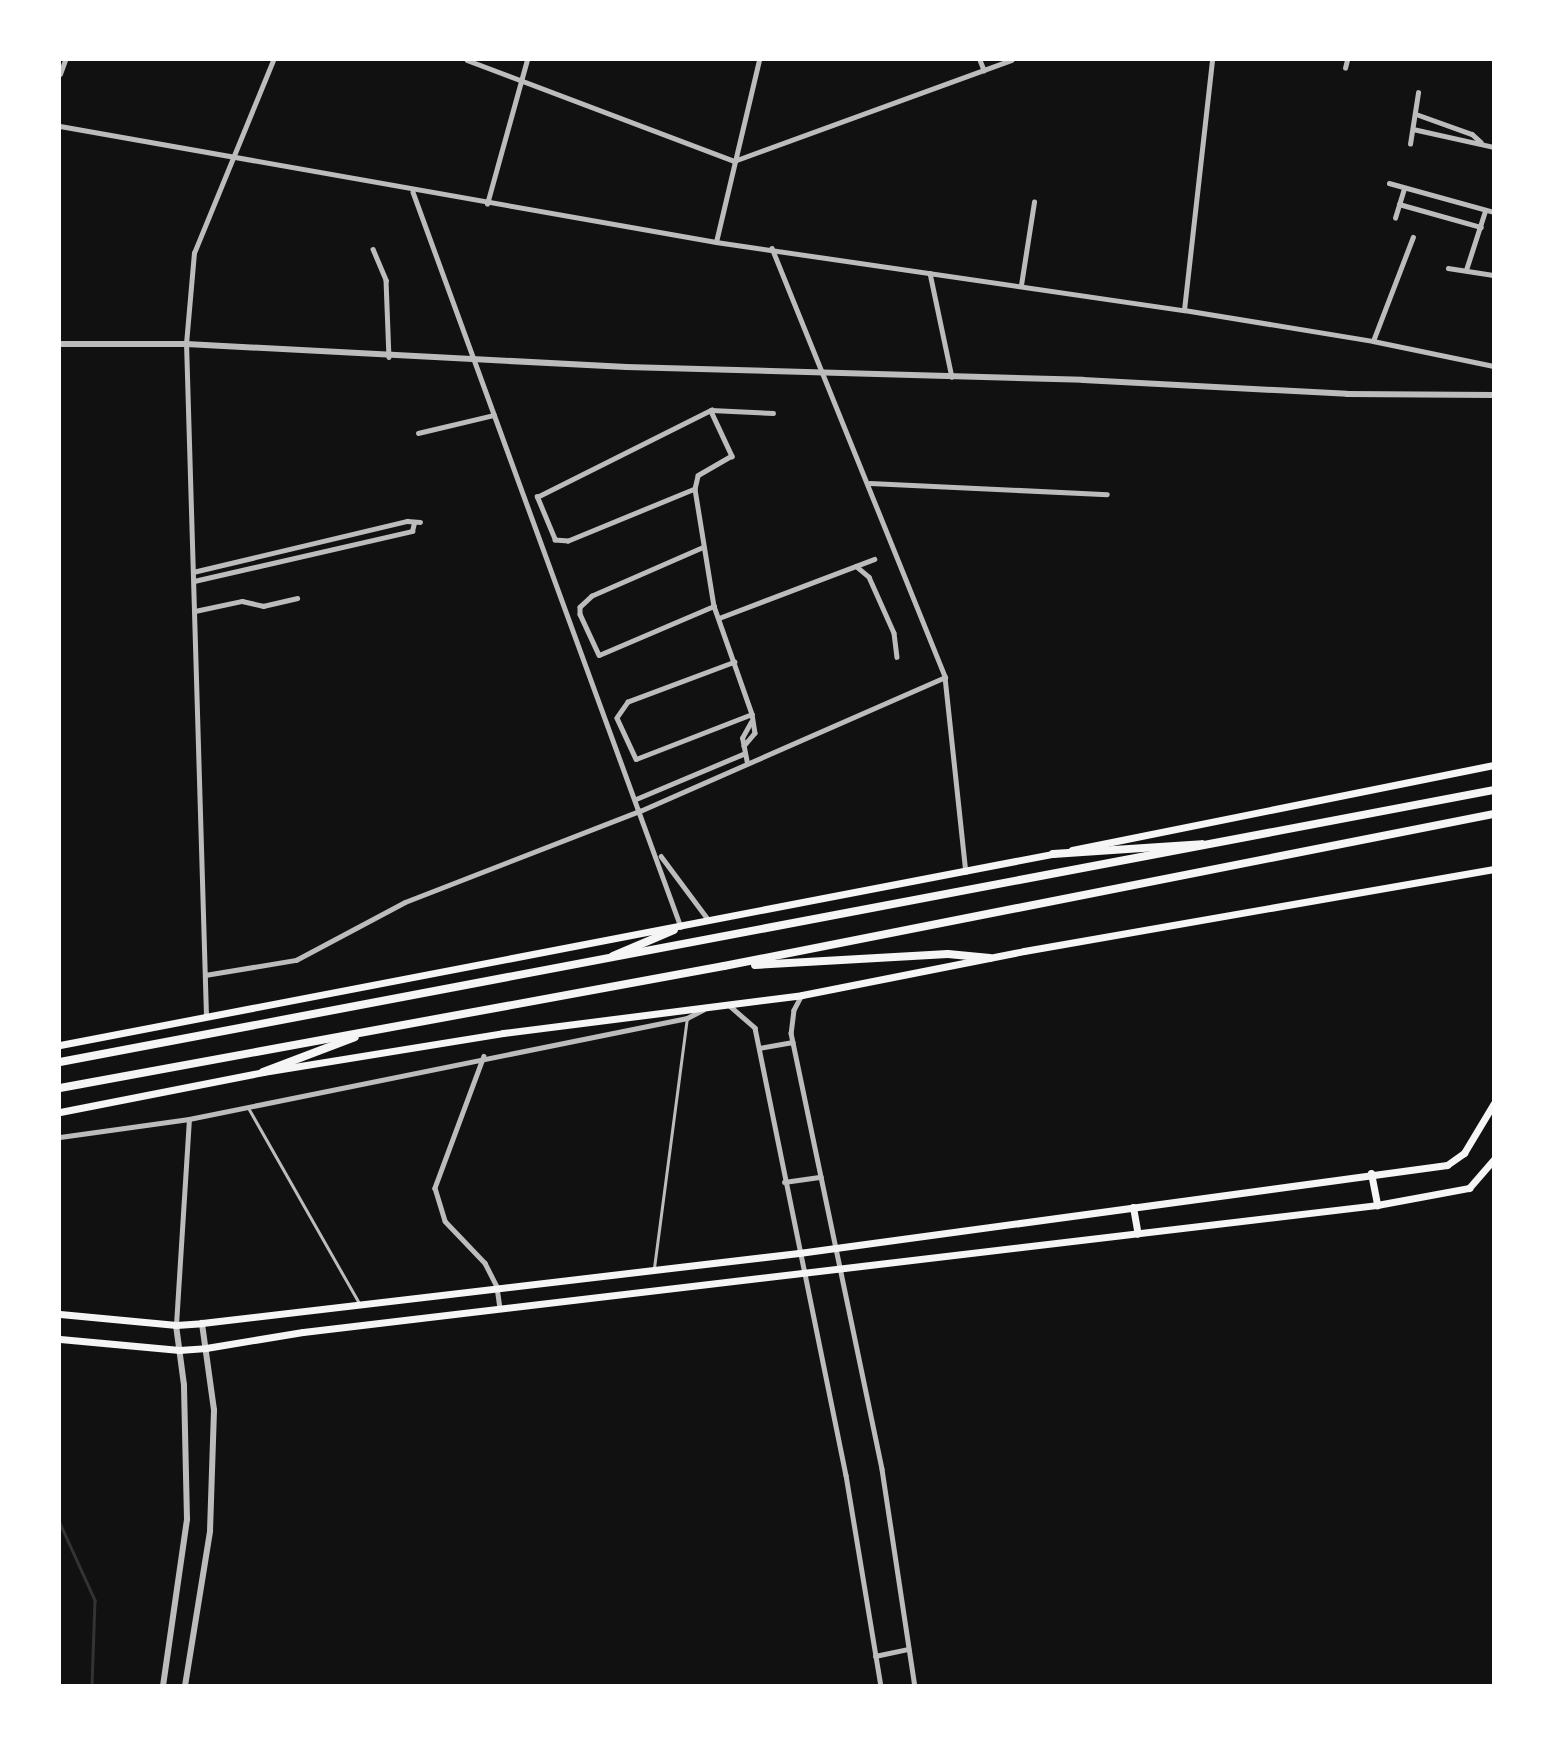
<!DOCTYPE html>
<style>
body{margin:0}
#map{position:relative;width:1553px;height:1745px;overflow:hidden;background:#111;font-family:Arial,sans-serif}
div>[style]{position:absolute}
.stream>*{height:2.5px;margin:-1.25px;padding:0 1.25px;transform-origin:1.25px;border-radius:1.25px;background:#333}
.service>*{height:2.5px;margin:-1.25px;padding:0 1.25px;transform-origin:1.25px;border-radius:1.25px;background:#bcbcbc}
.minor>*{height:4.5px;margin:-2.25px;padding:0 2.25px;transform-origin:2.25px;border-radius:2.25px;background:#bcbcbc}
.tertiary>*{height:6px;margin:-3px;padding:0 3px;transform-origin:3px;border-radius:3px;background:#bcbcbc}
.secondary>*{height:7px;margin:-3.5px;padding:0 3.5px;transform-origin:3.5px;border-radius:3.5px;background:#f5f5f5}
.trunk>*{height:8px;margin:-4px;padding:0 4px;transform-origin:4px;border-radius:4px;background:#f5f5f5}
span{translate:-50% -50%;white-space:nowrap;text-align:center;line-height:1.15;-webkit-text-stroke:6px #fff;paint-order:stroke}
.frame{position:absolute;inset:0;border:61px solid #fff;pointer-events:none}
</style>
<div id="map">
<div class="stream">
<div style="left:60px;top:1523px;width:85px;rotate:65.6deg"></div>
<div style="left:95px;top:1600px;width:86px;rotate:92deg"></div>
</div>
<div class="service">
<div style="left:248px;top:1107px;width:224px;rotate:60.4deg"></div>
<div style="left:654px;top:1268px;width:252px;rotate:-82.5deg"></div>
</div>
<div class="minor">
<div style="left:467px;top:60px;width:285px;rotate:20.7deg"></div>
<div style="left:734px;top:161px;width:295px;rotate:-20deg"></div>
<div style="left:980px;top:60px;width:11px;rotate:68deg"></div>
<div style="left:1345px;top:68px;width:8px;rotate:-76deg"></div>
<div style="left:60px;top:74px;width:15px;rotate:-70deg"></div>
<div style="left:1416px;top:114px;width:59px;rotate:19.7deg"></div>
<div style="left:1472px;top:134px;width:12px;rotate:42deg"></div>
<div style="left:60px;top:126px;width:666px;rotate:10.03deg"></div>
<div style="left:716px;top:242px;width:473px;rotate:8.3deg"></div>
<div style="left:1184px;top:310px;width:192px;rotate:9.3deg"></div>
<div style="left:1373px;top:341px;width:124px;rotate:11.7deg"></div>
<div style="left:1413px;top:129px;width:83px;rotate:12.5deg"></div>
<div style="left:1410px;top:144px;width:52px;rotate:-81.1deg"></div>
<div style="left:1389px;top:183px;width:109px;rotate:15.4deg"></div>
<div style="left:413px;top:192px;width:782px;rotate:69.97deg"></div>
<div style="left:487px;top:204px;width:149px;rotate:-74.5deg"></div>
<div style="left:1399px;top:204px;width:85px;rotate:15.7deg"></div>
<div style="left:1395px;top:218px;width:31px;rotate:-73deg"></div>
<div style="left:716px;top:242px;width:187px;rotate:-76.7deg"></div>
<div style="left:772px;top:248px;width:463px;rotate:68deg"></div>
<div style="left:945px;top:677px;width:196px;rotate:83.9deg"></div>
<div style="left:373px;top:249px;width:34px;rotate:67deg"></div>
<div style="left:386px;top:280px;width:77px;rotate:87.8deg"></div>
<div style="left:1448px;top:268px;width:47px;rotate:8.7deg"></div>
<div style="left:1466px;top:270px;width:62px;rotate:-72.1deg"></div>
<div style="left:930px;top:273px;width:106px;rotate:78.1deg"></div>
<div style="left:1021px;top:285px;width:84px;rotate:-81.1deg"></div>
<div style="left:1184px;top:310px;width:252px;rotate:-83.6deg"></div>
<div style="left:1373px;top:341px;width:111px;rotate:-69deg"></div>
<div style="left:711px;top:411px;width:50px;rotate:65deg"></div>
<div style="left:732px;top:456px;width:39px;rotate:150deg"></div>
<div style="left:698px;top:476px;width:13px;rotate:103deg"></div>
<div style="left:695px;top:489px;width:119px;rotate:80.8deg"></div>
<div style="left:714px;top:606px;width:114px;rotate:70.6deg"></div>
<div style="left:752px;top:714px;width:19px;rotate:81deg"></div>
<div style="left:755px;top:733px;width:17px;rotate:130deg"></div>
<div style="left:418px;top:433px;width:78px;rotate:-13.3deg"></div>
<div style="left:870px;top:483px;width:237px;rotate:2.7deg"></div>
<div style="left:695px;top:489px;width:137px;rotate:157.7deg"></div>
<div style="left:568px;top:541px;width:13px;rotate:-176deg"></div>
<div style="left:555px;top:540px;width:47px;rotate:-112.7deg"></div>
<div style="left:537px;top:497px;width:195px;rotate:-26.6deg"></div>
<div style="left:711px;top:410px;width:62px;rotate:2.8deg"></div>
<div style="left:702px;top:548px;width:120px;rotate:156.4deg"></div>
<div style="left:592px;top:596px;width:16px;rotate:137deg"></div>
<div style="left:580px;top:607px;width:7px;rotate:90deg"></div>
<div style="left:580px;top:614px;width:45px;rotate:65.1deg"></div>
<div style="left:599px;top:655px;width:125px;rotate:-23.1deg"></div>
<div style="left:856px;top:566px;width:17px;rotate:40deg"></div>
<div style="left:869px;top:577px;width:61px;rotate:65.9deg"></div>
<div style="left:894px;top:633px;width:24px;rotate:83deg"></div>
<div style="left:193px;top:572px;width:220px;rotate:-13.4deg"></div>
<div style="left:407px;top:521px;width:13px;rotate:4deg"></div>
<div style="left:194px;top:581px;width:224px;rotate:-12.9deg"></div>
<div style="left:412px;top:531px;width:8px;rotate:-76deg"></div>
<div style="left:195px;top:611px;width:48px;rotate:-12deg"></div>
<div style="left:242px;top:601px;width:22px;rotate:13deg"></div>
<div style="left:263px;top:606px;width:35px;rotate:-13deg"></div>
<div style="left:719px;top:618px;width:166px;rotate:-20.8deg"></div>
<div style="left:735px;top:662px;width:114px;rotate:159.5deg"></div>
<div style="left:628px;top:702px;width:19px;rotate:125deg"></div>
<div style="left:617px;top:718px;width:45px;rotate:65.1deg"></div>
<div style="left:636px;top:759px;width:124px;rotate:-21.2deg"></div>
<div style="left:747px;top:763px;width:25px;rotate:-101deg"></div>
<div style="left:742px;top:738px;width:18px;rotate:-61deg"></div>
<div style="left:636px;top:799px;width:116px;rotate:-22.8deg"></div>
<div style="left:661px;top:856px;width:79px;rotate:53.3deg"></div>
<div style="left:205px;top:975px;width:92px;rotate:-9.4deg"></div>
<div style="left:296px;top:960px;width:123px;rotate:-28deg"></div>
<div style="left:405px;top:902px;width:252px;rotate:-21.2deg"></div>
<div style="left:640px;top:811px;width:333px;rotate:-23.7deg"></div>
<div style="left:802px;top:995px;width:17px;rotate:118deg"></div>
<div style="left:794px;top:1010px;width:23px;rotate:97deg"></div>
<div style="left:791px;top:1033px;width:445px;rotate:78.2deg"></div>
<div style="left:882px;top:1469px;width:219px;rotate:81.4deg"></div>
<div style="left:730px;top:1006px;width:33px;rotate:41deg"></div>
<div style="left:755px;top:1028px;width:456px;rotate:78.5deg"></div>
<div style="left:846px;top:1475px;width:214px;rotate:80.6deg"></div>
<div style="left:206px;top:1016px;width:672px;rotate:-91.7deg"></div>
<div style="left:186px;top:344px;width:91px;rotate:-85deg"></div>
<div style="left:194px;top:253px;width:209px;rotate:-67.7deg"></div>
<div style="left:759px;top:1048px;width:34px;rotate:-10deg"></div>
<div style="left:484px;top:1056px;width:141px;rotate:110.4deg"></div>
<div style="left:435px;top:1188px;width:34px;rotate:73deg"></div>
<div style="left:445px;top:1221px;width:58px;rotate:46.4deg"></div>
<div style="left:485px;top:1263px;width:27px;rotate:63deg"></div>
<div style="left:497px;top:1287px;width:21px;rotate:82deg"></div>
<div style="left:60px;top:1137px;width:130px;rotate:-7.9deg"></div>
<div style="left:189px;top:1119px;width:508px;rotate:-11.46deg"></div>
<div style="left:687px;top:1018px;width:18px;rotate:-27deg"></div>
<div style="left:784px;top:1182px;width:37px;rotate:-8deg"></div>
<div style="left:176px;top:1325px;width:206px;rotate:-86.4deg"></div>
<div style="left:875px;top:1656px;width:34px;rotate:-12deg"></div>
</div>
<div class="tertiary">
<div style="left:60px;top:344px;width:126px"></div>
<div style="left:186px;top:344px;width:441px;rotate:3deg"></div>
<div style="left:626px;top:367px;width:457px;rotate:1.6deg"></div>
<div style="left:1083px;top:380px;width:264px;rotate:3deg"></div>
<div style="left:1347px;top:394px;width:147px;rotate:0.4deg"></div>
<div style="left:163px;top:1686px;width:169px;rotate:-81.8deg"></div>
<div style="left:187px;top:1519px;width:134px;rotate:-91.3deg"></div>
<div style="left:184px;top:1385px;width:61px;rotate:-97.6deg"></div>
<div style="left:185px;top:1686px;width:157px;rotate:-80.8deg"></div>
<div style="left:210px;top:1531px;width:121px;rotate:-88.1deg"></div>
<div style="left:214px;top:1410px;width:88px;rotate:-97.9deg"></div>
</div>
<div class="secondary">
<div style="left:1072px;top:850px;width:430px;rotate:-11.4deg"></div>
<div style="left:60px;top:1045px;width:1015px;rotate:-10.9deg"></div>
<div style="left:60px;top:1112px;width:207px;rotate:-11.1deg"></div>
<div style="left:263px;top:1072px;width:243px;rotate:-9.2deg"></div>
<div style="left:503px;top:1033px;width:301px;rotate:-7.2deg"></div>
<div style="left:802px;top:995px;width:226px;rotate:-11.2deg"></div>
<div style="left:1024px;top:951px;width:477px;rotate:-9.9deg"></div>
<div style="left:1371px;top:1173px;width:33px;rotate:79deg"></div>
<div style="left:1133px;top:1207px;width:27px;rotate:80deg"></div>
<div style="left:60px;top:1314px;width:117px;rotate:5.4deg"></div>
<div style="left:176px;top:1325px;width:26px;rotate:-4deg"></div>
<div style="left:202px;top:1323px;width:601px;rotate:-6.69deg"></div>
<div style="left:799px;top:1253px;width:654px;rotate:-7.73deg"></div>
<div style="left:1447px;top:1165px;width:21px;rotate:-35deg"></div>
<div style="left:1464px;top:1153px;width:58px;rotate:-59deg"></div>
<div style="left:60px;top:1339px;width:120px;rotate:5.3deg"></div>
<div style="left:179px;top:1350px;width:27px;rotate:-4deg"></div>
<div style="left:206px;top:1348px;width:98px;rotate:-9.4deg"></div>
<div style="left:303px;top:1332px;width:1081px;rotate:-6.74deg"></div>
<div style="left:1377px;top:1205px;width:94px;rotate:-10.5deg"></div>
<div style="left:1469px;top:1188px;width:38px;rotate:-49deg"></div>
</div>
<div class="trunk">
<div style="left:1053px;top:854px;width:149px;rotate:-3.8deg"></div>
<div style="left:613px;top:956px;width:66px;rotate:-23.1deg"></div>
<div style="left:755px;top:965px;width:193px;rotate:-3.3deg"></div>
<div style="left:948px;top:954px;width:42px;rotate:5.4deg"></div>
<div style="left:60px;top:1062px;width:1460px;rotate:-10.74deg"></div>
<div style="left:263px;top:1072px;width:98px;rotate:-20.8deg"></div>
<div style="left:60px;top:1088px;width:675px;rotate:-10.41deg"></div>
<div style="left:724px;top:966px;width:785px;rotate:-11.17deg"></div>
</div>
<div class="frame"></div>
</div>
